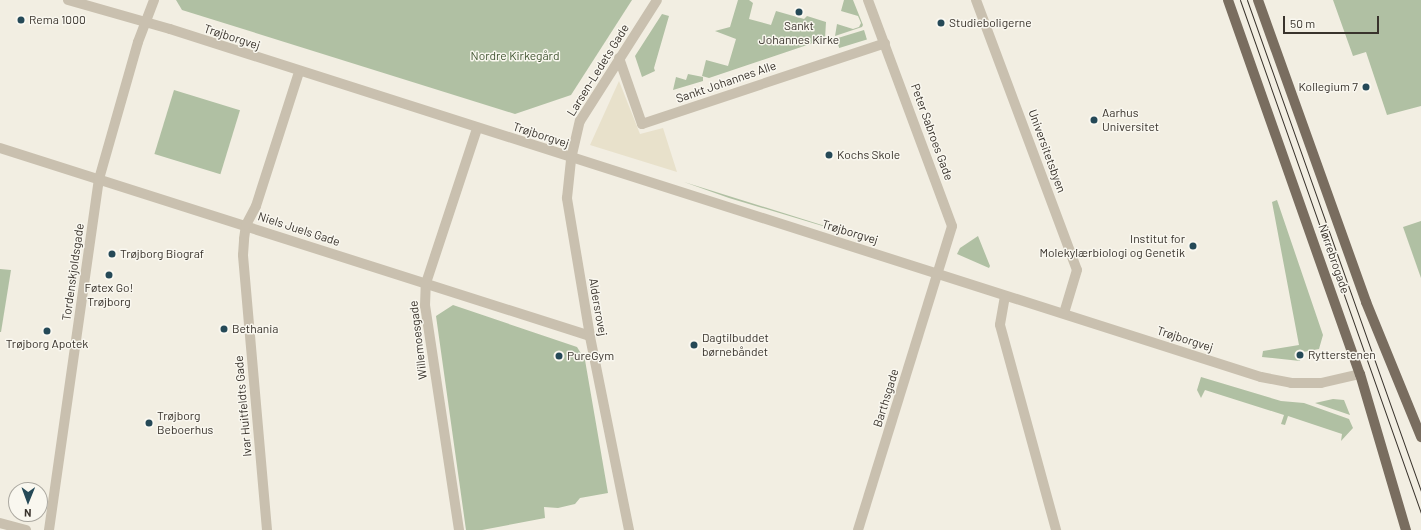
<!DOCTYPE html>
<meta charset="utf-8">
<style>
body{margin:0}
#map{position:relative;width:1421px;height:530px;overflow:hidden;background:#f2eee2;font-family:Barlow,sans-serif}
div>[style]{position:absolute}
.green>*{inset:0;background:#b0c0a3;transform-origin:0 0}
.plaza>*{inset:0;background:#e8e1cb}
.minor>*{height:10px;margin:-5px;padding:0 5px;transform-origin:5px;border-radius:5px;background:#c9c0af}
.major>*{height:10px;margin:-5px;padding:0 5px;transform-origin:5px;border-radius:5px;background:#796d5f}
.tram>*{height:1px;margin:-0.5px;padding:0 0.5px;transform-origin:0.5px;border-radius:0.5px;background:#39332c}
.dots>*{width:11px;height:11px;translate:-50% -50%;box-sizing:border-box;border:2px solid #f9f7ef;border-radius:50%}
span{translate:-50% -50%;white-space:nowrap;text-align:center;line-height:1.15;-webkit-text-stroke:3px #f9f7ef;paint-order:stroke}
.poi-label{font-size:12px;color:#39332c}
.left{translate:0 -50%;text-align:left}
.right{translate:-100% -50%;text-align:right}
.street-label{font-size:12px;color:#39332c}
.park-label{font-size:12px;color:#415532}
.north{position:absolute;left:8px;top:482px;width:40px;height:40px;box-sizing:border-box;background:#f9f7ef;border:1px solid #aca9a1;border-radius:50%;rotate:181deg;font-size:11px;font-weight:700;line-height:16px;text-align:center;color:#39332c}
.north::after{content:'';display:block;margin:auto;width:14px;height:18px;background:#254957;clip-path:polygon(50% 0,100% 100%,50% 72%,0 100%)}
.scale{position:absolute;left:1283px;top:16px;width:96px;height:18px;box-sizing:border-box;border:2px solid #39332c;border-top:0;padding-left:5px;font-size:12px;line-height:14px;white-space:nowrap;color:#39332c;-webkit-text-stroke:3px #f9f7ef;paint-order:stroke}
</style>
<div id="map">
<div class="green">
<div style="clip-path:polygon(176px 0,632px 0,571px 95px,515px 114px,182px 10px)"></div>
<div style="clip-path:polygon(738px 0,749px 0,753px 3px,749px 19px,771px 25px,776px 11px,804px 19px,807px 16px,826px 22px,825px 39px,709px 78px,702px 76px,706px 60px,728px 66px,736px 39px,715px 31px,730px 27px)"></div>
<div style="clip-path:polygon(844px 0,853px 0,863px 25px,862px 27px,835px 36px,837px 24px,853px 29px,859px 27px,861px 23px,858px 16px,841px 11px)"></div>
<div style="clip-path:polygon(1333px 0,1421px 0,1421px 106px,1387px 115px,1366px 52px,1353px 56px)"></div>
<div style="clip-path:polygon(662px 14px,669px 16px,654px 68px,655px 71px,642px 77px,635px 56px)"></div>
<div style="left:864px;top:30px;width:10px;height:29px;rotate:73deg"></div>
<div style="clip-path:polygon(688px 74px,703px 77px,703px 81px,673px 90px,676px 77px,686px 80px)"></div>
<div style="left:174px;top:90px;width:69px;height:67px;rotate:17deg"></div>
<div style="clip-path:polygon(684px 182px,825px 226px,826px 227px,729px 198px)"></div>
<div style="clip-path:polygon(1277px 200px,1323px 335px,1319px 349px,1303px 352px,1300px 361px,1262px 357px,1263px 351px,1299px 345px,1272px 202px)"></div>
<div style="clip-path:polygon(1421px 221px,1421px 278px,1403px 227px)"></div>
<div style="clip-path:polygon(978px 236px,990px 266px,989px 268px,957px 254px,960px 248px)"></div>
<div style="clip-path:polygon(0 269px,11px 270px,1px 332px,0 332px)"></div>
<div style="clip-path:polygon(453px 305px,577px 347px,585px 360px,608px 493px,580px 498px,575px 504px,558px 508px,544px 507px,545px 518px,482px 530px,466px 530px,436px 316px)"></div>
<div style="clip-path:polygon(1201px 377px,1281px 401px,1304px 403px,1349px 419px,1353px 428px,1341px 441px,1342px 434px,1288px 416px,1285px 425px,1281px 424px,1284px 415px,1205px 390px,1201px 398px,1197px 390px)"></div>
<div style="clip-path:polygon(1333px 399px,1344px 400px,1350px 415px,1315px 403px)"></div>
</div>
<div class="plaza">
<div style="clip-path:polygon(619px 81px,640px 134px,663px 128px,677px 172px,590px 145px)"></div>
</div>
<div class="minor">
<div style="left:68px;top:0;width:106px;rotate:15.9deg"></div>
<div style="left:170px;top:29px;width:1145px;rotate:17.69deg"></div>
<div style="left:1261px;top:377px;width:31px;rotate:11deg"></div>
<div style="left:1291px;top:383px;width:30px"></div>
<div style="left:1321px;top:383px;width:40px;rotate:-13deg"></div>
<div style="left:976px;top:0;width:288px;rotate:69.5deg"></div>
<div style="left:1077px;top:270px;width:45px;rotate:106.8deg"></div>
<div style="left:619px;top:58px;width:70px;rotate:70.8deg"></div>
<div style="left:642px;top:124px;width:256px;rotate:-18.4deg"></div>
<div style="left:0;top:148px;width:619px;rotate:17.67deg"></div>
<div style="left:1005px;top:296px;width:29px;rotate:100deg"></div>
<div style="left:1000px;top:325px;width:213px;rotate:74.7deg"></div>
<div style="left:0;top:523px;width:27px;rotate:15deg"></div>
<div style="left:49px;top:530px;width:355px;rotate:-81.9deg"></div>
<div style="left:99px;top:179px;width:142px;rotate:-74.1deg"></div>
<div style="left:138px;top:42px;width:45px;rotate:-69.1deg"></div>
<div style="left:267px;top:530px;width:276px;rotate:-95deg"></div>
<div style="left:243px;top:255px;width:16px;rotate:-86deg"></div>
<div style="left:244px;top:239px;width:14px;rotate:-82deg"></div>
<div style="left:246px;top:225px;width:21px;rotate:-62deg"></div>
<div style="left:256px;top:206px;width:141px;rotate:-72.2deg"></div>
<div style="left:459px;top:530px;width:227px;rotate:-98.6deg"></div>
<div style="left:425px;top:306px;width:23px;rotate:-88deg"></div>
<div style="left:426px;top:283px;width:162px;rotate:-71.7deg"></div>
<div style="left:629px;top:530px;width:198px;rotate:-101.4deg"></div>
<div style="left:590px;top:336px;width:140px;rotate:-99.5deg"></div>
<div style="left:567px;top:198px;width:39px;rotate:-84deg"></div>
<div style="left:571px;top:159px;width:39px;rotate:-77deg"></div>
<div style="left:580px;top:121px;width:143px;rotate:-57.5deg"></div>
<div style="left:858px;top:530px;width:318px;rotate:-72.8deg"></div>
<div style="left:952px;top:226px;width:241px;rotate:-110.4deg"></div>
</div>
<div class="major">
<div style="left:1228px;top:0;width:397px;rotate:70.6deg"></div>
<div style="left:1360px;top:374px;width:163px;rotate:73.6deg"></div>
<div style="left:1258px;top:0;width:321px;rotate:70.3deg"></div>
<div style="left:1366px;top:302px;width:146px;rotate:67.8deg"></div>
</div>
<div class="tram">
<div style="left:1240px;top:0;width:544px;rotate:70.57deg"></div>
<div style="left:1247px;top:0;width:521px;rotate:70.49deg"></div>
</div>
<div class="dots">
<div style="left:799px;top:12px;background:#254957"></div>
<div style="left:21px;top:20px;background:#254957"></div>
<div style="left:941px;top:23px;background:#254957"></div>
<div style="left:1366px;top:87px;background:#254957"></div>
<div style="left:1094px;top:120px;background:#254957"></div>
<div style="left:829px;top:155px;background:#254957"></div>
<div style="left:1193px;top:246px;background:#254957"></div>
<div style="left:112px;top:254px;background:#254957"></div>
<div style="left:109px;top:275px;background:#254957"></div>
<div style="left:224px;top:329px;background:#254957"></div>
<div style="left:47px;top:331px;background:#254957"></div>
<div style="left:694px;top:345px;background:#254957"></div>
<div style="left:1300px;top:355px;background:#254957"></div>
<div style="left:559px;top:356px;background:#254957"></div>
<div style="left:149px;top:423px;background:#254957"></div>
</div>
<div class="poi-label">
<span class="left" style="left:29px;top:20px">Rema 1000</span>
<span class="left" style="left:949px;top:23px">Studieboligerne</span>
<span style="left:799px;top:33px">Sankt<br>Johannes Kirke</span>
<span class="right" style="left:1358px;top:87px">Kollegium 7</span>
<span class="left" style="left:1102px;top:120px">Aarhus<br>Universitet</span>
<span class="left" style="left:837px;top:155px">Kochs Skole</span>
<span class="right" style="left:1185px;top:246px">Institut for<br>Molekylærbiologi og Genetik</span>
<span class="left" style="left:120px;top:254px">Trøjborg Biograf</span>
<span style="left:109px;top:295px">Føtex Go!<br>Trøjborg</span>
<span class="left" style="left:232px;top:329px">Bethania</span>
<span class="left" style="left:702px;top:345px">Dagtilbuddet<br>børnebåndet</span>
<span style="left:47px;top:344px">Trøjborg Apotek</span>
<span class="left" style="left:1308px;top:355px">Rytterstenen</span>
<span class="left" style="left:567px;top:356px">PureGym</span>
<span class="left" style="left:157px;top:423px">Trøjborg<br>Beboerhus</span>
</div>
<div class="street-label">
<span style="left:232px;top:37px;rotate:18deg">Trøjborgvej</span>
<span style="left:598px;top:70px;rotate:-58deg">Larsen-Ledets Gade</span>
<span style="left:726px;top:82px;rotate:-19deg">Sankt Johannes Alle</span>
<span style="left:932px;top:132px;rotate:70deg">Peter Sabroes Gade</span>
<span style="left:541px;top:135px;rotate:18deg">Trøjborgvej</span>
<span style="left:1047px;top:151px;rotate:70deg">Universitetsbyen</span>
<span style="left:299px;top:229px;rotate:18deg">Niels Juels Gade</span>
<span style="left:850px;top:232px;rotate:17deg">Trøjborgvej</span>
<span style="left:1334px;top:259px;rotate:71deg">Nørrebrogade</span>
<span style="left:73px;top:272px;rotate:-82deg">Tordenskjoldsgade</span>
<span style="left:598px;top:307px;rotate:80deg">Aldersrovej</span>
<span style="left:1185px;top:339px;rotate:18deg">Trøjborgvej</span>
<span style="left:418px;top:340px;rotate:-97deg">Willemoesgade</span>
<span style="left:886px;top:398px;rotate:-73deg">Barthsgade</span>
<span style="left:243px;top:406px;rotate:-95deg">Ivar Huitfeldts Gade</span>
</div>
<div class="park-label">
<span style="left:515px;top:56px">Nordre Kirkegård</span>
</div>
<div class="north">N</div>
<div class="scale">50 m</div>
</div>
